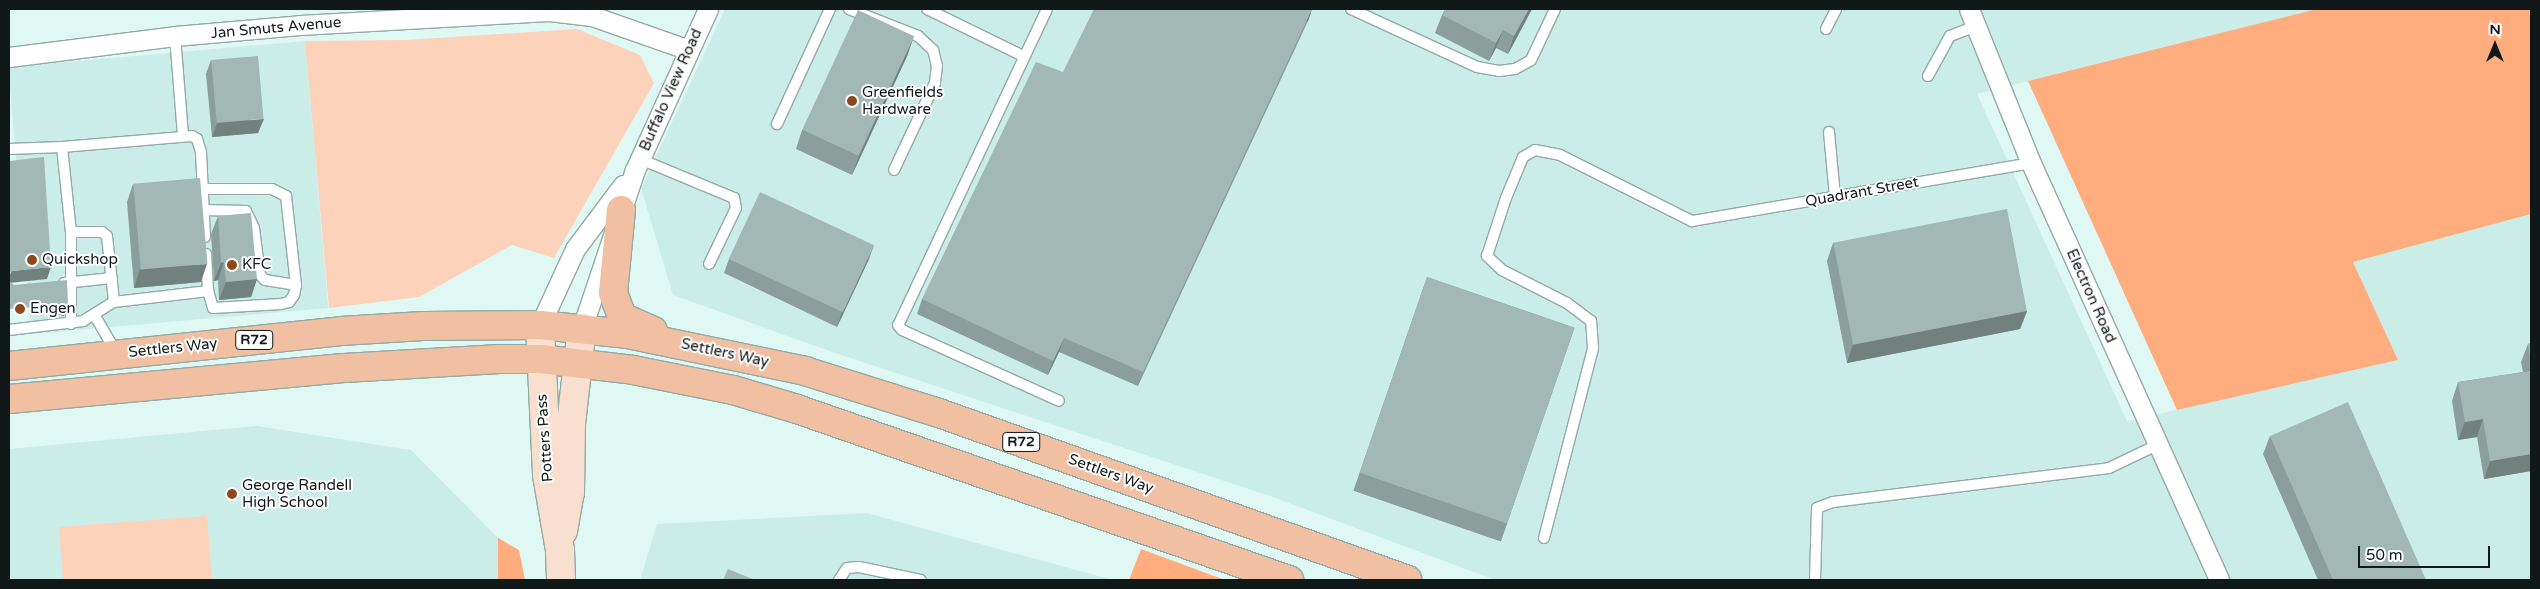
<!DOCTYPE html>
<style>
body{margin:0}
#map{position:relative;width:2540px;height:589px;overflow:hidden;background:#e0f8f4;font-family:"Varela Round",sans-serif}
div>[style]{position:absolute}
.built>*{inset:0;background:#cbede7;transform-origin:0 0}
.green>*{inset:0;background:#fcd2bb}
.forest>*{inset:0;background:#ffad7e}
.roads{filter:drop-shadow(1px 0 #93aaa6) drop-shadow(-1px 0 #93aaa6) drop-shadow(0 1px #93aaa6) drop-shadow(0 -1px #93aaa6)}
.lane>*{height:10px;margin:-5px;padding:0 5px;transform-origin:5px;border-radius:5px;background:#fff}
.street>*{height:19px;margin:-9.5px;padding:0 9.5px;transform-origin:9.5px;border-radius:9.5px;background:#fff}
.secondary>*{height:28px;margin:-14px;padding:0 14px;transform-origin:14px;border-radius:14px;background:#f8dfd0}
.primary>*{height:28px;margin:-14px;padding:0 14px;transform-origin:14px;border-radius:14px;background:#f1bfa1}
.wall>*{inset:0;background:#8a9e9b;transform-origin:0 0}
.shaded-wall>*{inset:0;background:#71817e;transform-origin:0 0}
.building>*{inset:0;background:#a1b8b4;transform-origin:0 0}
.dots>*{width:14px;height:14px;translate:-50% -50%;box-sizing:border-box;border:2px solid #fff;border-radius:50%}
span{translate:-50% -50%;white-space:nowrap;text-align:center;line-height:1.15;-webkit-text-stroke:4px #fff;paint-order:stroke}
.shield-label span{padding:1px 4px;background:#fff;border:1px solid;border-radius:4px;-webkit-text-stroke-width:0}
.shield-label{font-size:14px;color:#111918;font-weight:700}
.street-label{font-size:15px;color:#111918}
.poi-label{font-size:15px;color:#111918}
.left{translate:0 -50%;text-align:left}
.frame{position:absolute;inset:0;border:10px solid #111918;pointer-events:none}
.north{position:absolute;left:2470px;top:20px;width:50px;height:50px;-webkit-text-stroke:4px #fff;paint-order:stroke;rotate:0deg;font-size:14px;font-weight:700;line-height:20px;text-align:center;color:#111918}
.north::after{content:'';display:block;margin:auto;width:18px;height:22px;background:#111918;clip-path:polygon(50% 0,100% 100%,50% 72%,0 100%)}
.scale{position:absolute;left:2358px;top:546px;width:132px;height:22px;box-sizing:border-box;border:2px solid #111918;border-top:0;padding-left:6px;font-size:15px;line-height:18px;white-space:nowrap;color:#111918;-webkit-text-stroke:4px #fff;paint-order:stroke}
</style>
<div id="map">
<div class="built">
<div style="clip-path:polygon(725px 9px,2317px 9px,1977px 94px,2127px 421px,2398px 360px,2353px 262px,2531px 214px,2531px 580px,1495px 580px,1270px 496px,832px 352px,673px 295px,641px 188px)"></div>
<div style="left:305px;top:41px;width:268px;height:298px;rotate:85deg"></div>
<div style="clip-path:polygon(257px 426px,411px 450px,498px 538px,498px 580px,9px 580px,9px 449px)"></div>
<div style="clip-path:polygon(867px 513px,1113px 580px,640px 580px,657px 524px)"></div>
</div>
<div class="green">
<div style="clip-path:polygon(577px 29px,640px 55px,654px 83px,554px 258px,512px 245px,419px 297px,329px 308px,305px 41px,406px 40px)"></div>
<div style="clip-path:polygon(207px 516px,212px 580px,63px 580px,59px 527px)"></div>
</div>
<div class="forest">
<div style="clip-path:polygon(2317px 9px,2531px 9px,2531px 214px,2353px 262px,2398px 360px,2177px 410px,2028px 81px)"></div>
<div style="clip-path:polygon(498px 538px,519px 550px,525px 580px,498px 580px)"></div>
<div style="clip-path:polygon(1141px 549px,1225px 580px,1129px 580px)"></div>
</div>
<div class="roads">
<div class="lane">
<div style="left:849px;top:9px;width:74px;rotate:21.4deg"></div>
<div style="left:918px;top:36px;width:21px;rotate:43deg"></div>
<div style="left:933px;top:50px;width:16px;rotate:76deg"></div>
<div style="left:937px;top:66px;width:17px;rotate:97deg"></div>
<div style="left:935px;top:83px;width:96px;rotate:115.2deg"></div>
<div style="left:927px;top:9px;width:107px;rotate:26.1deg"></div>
<div style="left:1047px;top:9px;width:349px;rotate:115.2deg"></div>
<div style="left:898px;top:325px;width:6px;rotate:51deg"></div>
<div style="left:902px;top:330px;width:172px;rotate:24.3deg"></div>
<div style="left:1351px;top:9px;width:139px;rotate:24.7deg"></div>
<div style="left:1477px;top:67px;width:22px;rotate:10deg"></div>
<div style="left:1499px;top:71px;width:16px;rotate:-7deg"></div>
<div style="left:1515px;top:69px;width:18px;rotate:-29deg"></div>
<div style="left:1531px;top:60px;width:56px;rotate:-64.8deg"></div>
<div style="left:1826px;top:29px;width:22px;rotate:-63deg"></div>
<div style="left:175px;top:36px;width:99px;rotate:85.4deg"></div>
<div style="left:1928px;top:76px;width:46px;rotate:-61.2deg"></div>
<div style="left:1950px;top:36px;width:28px;rotate:-21deg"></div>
<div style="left:777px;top:124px;width:127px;rotate:-65.3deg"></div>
<div style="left:1829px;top:132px;width:65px;rotate:84.7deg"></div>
<div style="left:62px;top:147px;width:85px;rotate:84deg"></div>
<div style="left:71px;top:232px;width:92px;rotate:90deg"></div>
<div style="left:9px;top:149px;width:53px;rotate:-2.2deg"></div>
<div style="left:62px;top:147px;width:130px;rotate:-4.8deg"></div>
<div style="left:192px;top:136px;width:6px;rotate:31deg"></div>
<div style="left:197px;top:139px;width:14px;rotate:73deg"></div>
<div style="left:201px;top:152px;width:85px;rotate:87.3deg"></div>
<div style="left:640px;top:159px;width:102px;rotate:22.5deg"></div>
<div style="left:734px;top:198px;width:10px;rotate:79deg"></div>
<div style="left:736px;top:208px;width:62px;rotate:115.7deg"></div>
<div style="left:202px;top:189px;width:70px"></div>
<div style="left:272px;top:189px;width:16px;rotate:27deg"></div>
<div style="left:286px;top:196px;width:90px;rotate:83.6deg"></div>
<div style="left:296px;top:285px;width:10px;rotate:101deg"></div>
<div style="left:294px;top:295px;width:9px;rotate:126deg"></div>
<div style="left:289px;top:302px;width:8px;rotate:166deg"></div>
<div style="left:281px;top:304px;width:68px;rotate:176.6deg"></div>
<div style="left:213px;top:308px;width:18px;rotate:-106deg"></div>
<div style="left:208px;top:291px;width:37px;rotate:-93deg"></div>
<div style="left:203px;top:210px;width:43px;rotate:1.3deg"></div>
<div style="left:246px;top:211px;width:19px;rotate:65deg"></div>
<div style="left:254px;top:228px;width:47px;rotate:82.7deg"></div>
<div style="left:260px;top:275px;width:7px;rotate:45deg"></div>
<div style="left:265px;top:280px;width:31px;rotate:9deg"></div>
<div style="left:71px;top:232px;width:31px"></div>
<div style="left:102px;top:232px;width:6px;rotate:39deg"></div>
<div style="left:107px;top:236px;width:66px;rotate:83.9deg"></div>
<div style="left:64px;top:283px;width:48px;rotate:-5.9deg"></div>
<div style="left:95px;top:316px;width:42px;rotate:59.7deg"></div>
<div style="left:9px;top:330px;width:75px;rotate:-6.9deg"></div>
<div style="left:83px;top:321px;width:36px;rotate:-32deg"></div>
<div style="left:114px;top:302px;width:95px;rotate:-6.7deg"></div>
<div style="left:1544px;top:538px;width:196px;rotate:-75.5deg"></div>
<div style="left:1593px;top:348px;width:27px;rotate:-94deg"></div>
<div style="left:1591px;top:321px;width:30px;rotate:-143deg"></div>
<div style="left:1567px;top:303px;width:73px;rotate:-153.1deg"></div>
<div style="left:1502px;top:270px;width:21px;rotate:-137deg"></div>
<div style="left:1487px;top:256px;width:61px;rotate:-71.9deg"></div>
<div style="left:1506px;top:198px;width:44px;rotate:-67.5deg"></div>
<div style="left:1523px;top:157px;width:14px;rotate:-30deg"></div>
<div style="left:1535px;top:150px;width:25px;rotate:11deg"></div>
<div style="left:1560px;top:155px;width:148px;rotate:26.6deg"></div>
<div style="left:1692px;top:221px;width:344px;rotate:-9.7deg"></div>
<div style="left:839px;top:580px;width:14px;rotate:-56deg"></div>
<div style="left:847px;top:568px;width:12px;rotate:-5deg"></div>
<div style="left:859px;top:567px;width:63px;rotate:11.8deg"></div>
<div style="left:1815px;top:580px;width:72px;rotate:-88.4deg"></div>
<div style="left:1817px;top:508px;width:17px;rotate:-21deg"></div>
<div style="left:1833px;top:502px;width:278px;rotate:-7deg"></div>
<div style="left:2109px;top:468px;width:55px;rotate:-25.6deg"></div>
</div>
<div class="street">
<div style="left:1969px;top:9px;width:166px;rotate:68.1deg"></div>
<div style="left:2031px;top:163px;width:457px;rotate:65.7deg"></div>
<div style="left:9px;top:57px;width:167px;rotate:-7.2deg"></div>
<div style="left:175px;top:36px;width:125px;rotate:-5deg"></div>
<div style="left:300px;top:25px;width:249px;rotate:-3.2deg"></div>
<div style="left:549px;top:11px;width:43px;rotate:6.6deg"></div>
<div style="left:592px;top:16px;width:103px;rotate:19.3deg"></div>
<div style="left:540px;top:325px;width:84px;rotate:-65.3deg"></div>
<div style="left:575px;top:249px;width:80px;rotate:-53.1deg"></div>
<div style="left:582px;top:328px;width:167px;rotate:-71.5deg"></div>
<div style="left:635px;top:170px;width:177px;rotate:-65.6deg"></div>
</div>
<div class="secondary">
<div style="left:540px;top:325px;width:150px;rotate:87.3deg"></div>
<div style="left:547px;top:475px;width:76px;rotate:80.2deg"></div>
<div style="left:560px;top:550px;width:30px;rotate:88deg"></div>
<div style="left:563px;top:531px;width:39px;rotate:-80deg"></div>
<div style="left:570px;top:493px;width:69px;rotate:-89.2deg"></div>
<div style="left:571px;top:424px;width:97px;rotate:-83.5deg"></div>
</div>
<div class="primary">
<div style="left:621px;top:210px;width:83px;rotate:95.5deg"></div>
<div style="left:613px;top:293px;width:26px;rotate:69deg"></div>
<div style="left:622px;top:317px;width:34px;rotate:24deg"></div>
<div style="left:9px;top:366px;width:334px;rotate:-6deg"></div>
<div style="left:341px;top:331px;width:82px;rotate:-3.5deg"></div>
<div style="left:423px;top:326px;width:117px;rotate:-0.5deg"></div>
<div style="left:540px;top:325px;width:87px;rotate:5.9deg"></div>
<div style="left:627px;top:334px;width:182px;rotate:11.7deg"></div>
<div style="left:805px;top:371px;width:140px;rotate:17.4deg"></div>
<div style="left:939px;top:413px;width:497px;rotate:19.6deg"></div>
<div style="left:9px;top:399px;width:336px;rotate:-5.3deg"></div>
<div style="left:344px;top:368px;width:156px;rotate:-3.3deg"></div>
<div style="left:500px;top:359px;width:40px"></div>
<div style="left:540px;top:359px;width:94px;rotate:6.7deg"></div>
<div style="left:633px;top:370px;width:102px;rotate:11.3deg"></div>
<div style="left:733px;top:390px;width:67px;rotate:16.5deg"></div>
<div style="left:797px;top:409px;width:521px;rotate:19.17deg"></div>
</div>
</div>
<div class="wall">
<div style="clip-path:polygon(1312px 9px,1308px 21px,1138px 386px,1059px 352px,1048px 375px,917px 314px,922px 299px,1063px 72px)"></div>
<div style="clip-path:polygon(1445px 9px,1532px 9px,1508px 54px,1496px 48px,1489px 61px,1435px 33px,1442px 15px)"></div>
<div style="clip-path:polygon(908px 54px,852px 175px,796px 149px,802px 130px)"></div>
<div style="clip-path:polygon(211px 60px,258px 133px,212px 137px,206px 74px)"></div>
<div style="clip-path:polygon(133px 184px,201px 282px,134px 288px,127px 202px)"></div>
<div style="clip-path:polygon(218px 216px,257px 279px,251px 297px,219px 300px,218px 280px,214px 281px,211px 234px)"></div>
<div style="clip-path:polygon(1833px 243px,2027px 311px,2020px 329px,1847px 363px,1827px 261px)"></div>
<div style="clip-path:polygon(729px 259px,869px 259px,837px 327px,724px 273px)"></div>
<div style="left:1427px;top:277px;width:156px;height:226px;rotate:19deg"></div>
<div style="clip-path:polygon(2531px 343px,2531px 471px,2484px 479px,2477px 437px,2458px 440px,2452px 401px,2458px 382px,2523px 372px,2521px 362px,2528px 344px)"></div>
<div style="clip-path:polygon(2270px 436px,2426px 580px,2318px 580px,2263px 454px)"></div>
</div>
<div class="shaded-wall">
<div style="left:1312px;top:9px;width:13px;height:400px;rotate:108deg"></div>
<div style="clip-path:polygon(1529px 9px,1532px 9px,1508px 54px,1514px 36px)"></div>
<div style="clip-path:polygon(1503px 30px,1496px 48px,1489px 61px,1496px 43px)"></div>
<div style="clip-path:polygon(914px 36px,908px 54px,852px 175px,859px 156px)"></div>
<div style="clip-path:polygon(264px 119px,258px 133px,212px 137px,217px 123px)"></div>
<div style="clip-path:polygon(874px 245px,869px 259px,837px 327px,842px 312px)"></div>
<div style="clip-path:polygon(224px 262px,218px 280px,214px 281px,221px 263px)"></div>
<div style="clip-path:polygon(207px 264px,201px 282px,134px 288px,140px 269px)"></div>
<div style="clip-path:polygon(51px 267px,47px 279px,9px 283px,9px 276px,12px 271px)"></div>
<div style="clip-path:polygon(257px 279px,251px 297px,219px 300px,226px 282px)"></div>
<div style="left:68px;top:304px;width:13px;height:59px;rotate:108deg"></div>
<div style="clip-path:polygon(2027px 311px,2020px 329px,1847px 363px,1853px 344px)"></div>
<div style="clip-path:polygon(1064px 338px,1059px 352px,1048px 375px,1053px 361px)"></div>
<div style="clip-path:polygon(2483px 419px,2477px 437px,2458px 440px,2465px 422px)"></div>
<div style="clip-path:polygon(2531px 454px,2531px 471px,2484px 479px,2490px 461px)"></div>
</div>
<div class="building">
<div style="clip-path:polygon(1094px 9px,1312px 9px,1143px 372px,1064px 338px,1053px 361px,922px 299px,1036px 62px,1063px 72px)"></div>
<div style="clip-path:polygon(1445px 9px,1529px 9px,1514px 36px,1503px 30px,1496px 43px,1442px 15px)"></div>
<div style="left:858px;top:10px;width:62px;height:132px;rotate:25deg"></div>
<div style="left:258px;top:56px;width:63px;height:47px;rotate:85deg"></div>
<div style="clip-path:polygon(44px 157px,51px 267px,12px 271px,9px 276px,9px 161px)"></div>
<div style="left:200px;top:178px;width:86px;height:67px;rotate:85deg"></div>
<div style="left:760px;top:192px;width:126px;height:74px;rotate:25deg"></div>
<div style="left:2007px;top:209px;width:104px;height:177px;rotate:79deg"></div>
<div style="clip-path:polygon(251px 213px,257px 279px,226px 282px,224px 262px,221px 263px,218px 216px)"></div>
<div style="left:1427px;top:277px;width:156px;height:207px;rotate:19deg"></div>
<div style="clip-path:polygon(67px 280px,68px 304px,9px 309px,9px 281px,14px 285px)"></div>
<div style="clip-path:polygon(2531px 343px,2531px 363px,2528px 344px)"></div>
<div style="clip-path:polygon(2531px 371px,2531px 454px,2490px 461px,2483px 419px,2465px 422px,2458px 382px)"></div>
<div style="clip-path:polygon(2348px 402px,2426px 580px,2333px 580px,2270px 436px)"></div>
<div style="clip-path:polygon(728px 569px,755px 580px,723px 580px)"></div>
</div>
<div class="dots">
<div style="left:852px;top:101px;background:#8c481c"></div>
<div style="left:32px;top:260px;background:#8c481c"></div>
<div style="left:232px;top:265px;background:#8c481c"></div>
<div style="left:20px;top:309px;background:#8c481c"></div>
<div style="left:232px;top:494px;background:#8c481c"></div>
</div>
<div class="shield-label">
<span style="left:254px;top:340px">R72</span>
<span style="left:1021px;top:442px">R72</span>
</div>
<div class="street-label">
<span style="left:276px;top:28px;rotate:-5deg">Jan Smuts Avenue</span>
<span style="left:671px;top:90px;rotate:-66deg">Buffalo View Road</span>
<span style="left:1862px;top:192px;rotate:-10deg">Quadrant Street</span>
<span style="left:2091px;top:296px;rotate:66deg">Electron Road</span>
<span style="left:173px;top:348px;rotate:-6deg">Settlers Way</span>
<span style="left:725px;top:353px;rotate:12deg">Settlers Way</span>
<span style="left:545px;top:438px;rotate:-94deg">Potters Pass</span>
<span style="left:1111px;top:474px;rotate:20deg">Settlers Way</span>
</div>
<div class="poi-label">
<span class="left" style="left:862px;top:101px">Greenfields<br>Hardware</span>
<span class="left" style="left:42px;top:260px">Quickshop</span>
<span class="left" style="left:242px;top:265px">KFC</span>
<span class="left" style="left:30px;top:309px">Engen</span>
<span class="left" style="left:242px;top:494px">George Randell<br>High School</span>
</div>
<div class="frame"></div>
<div class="north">N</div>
<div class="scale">50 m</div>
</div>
